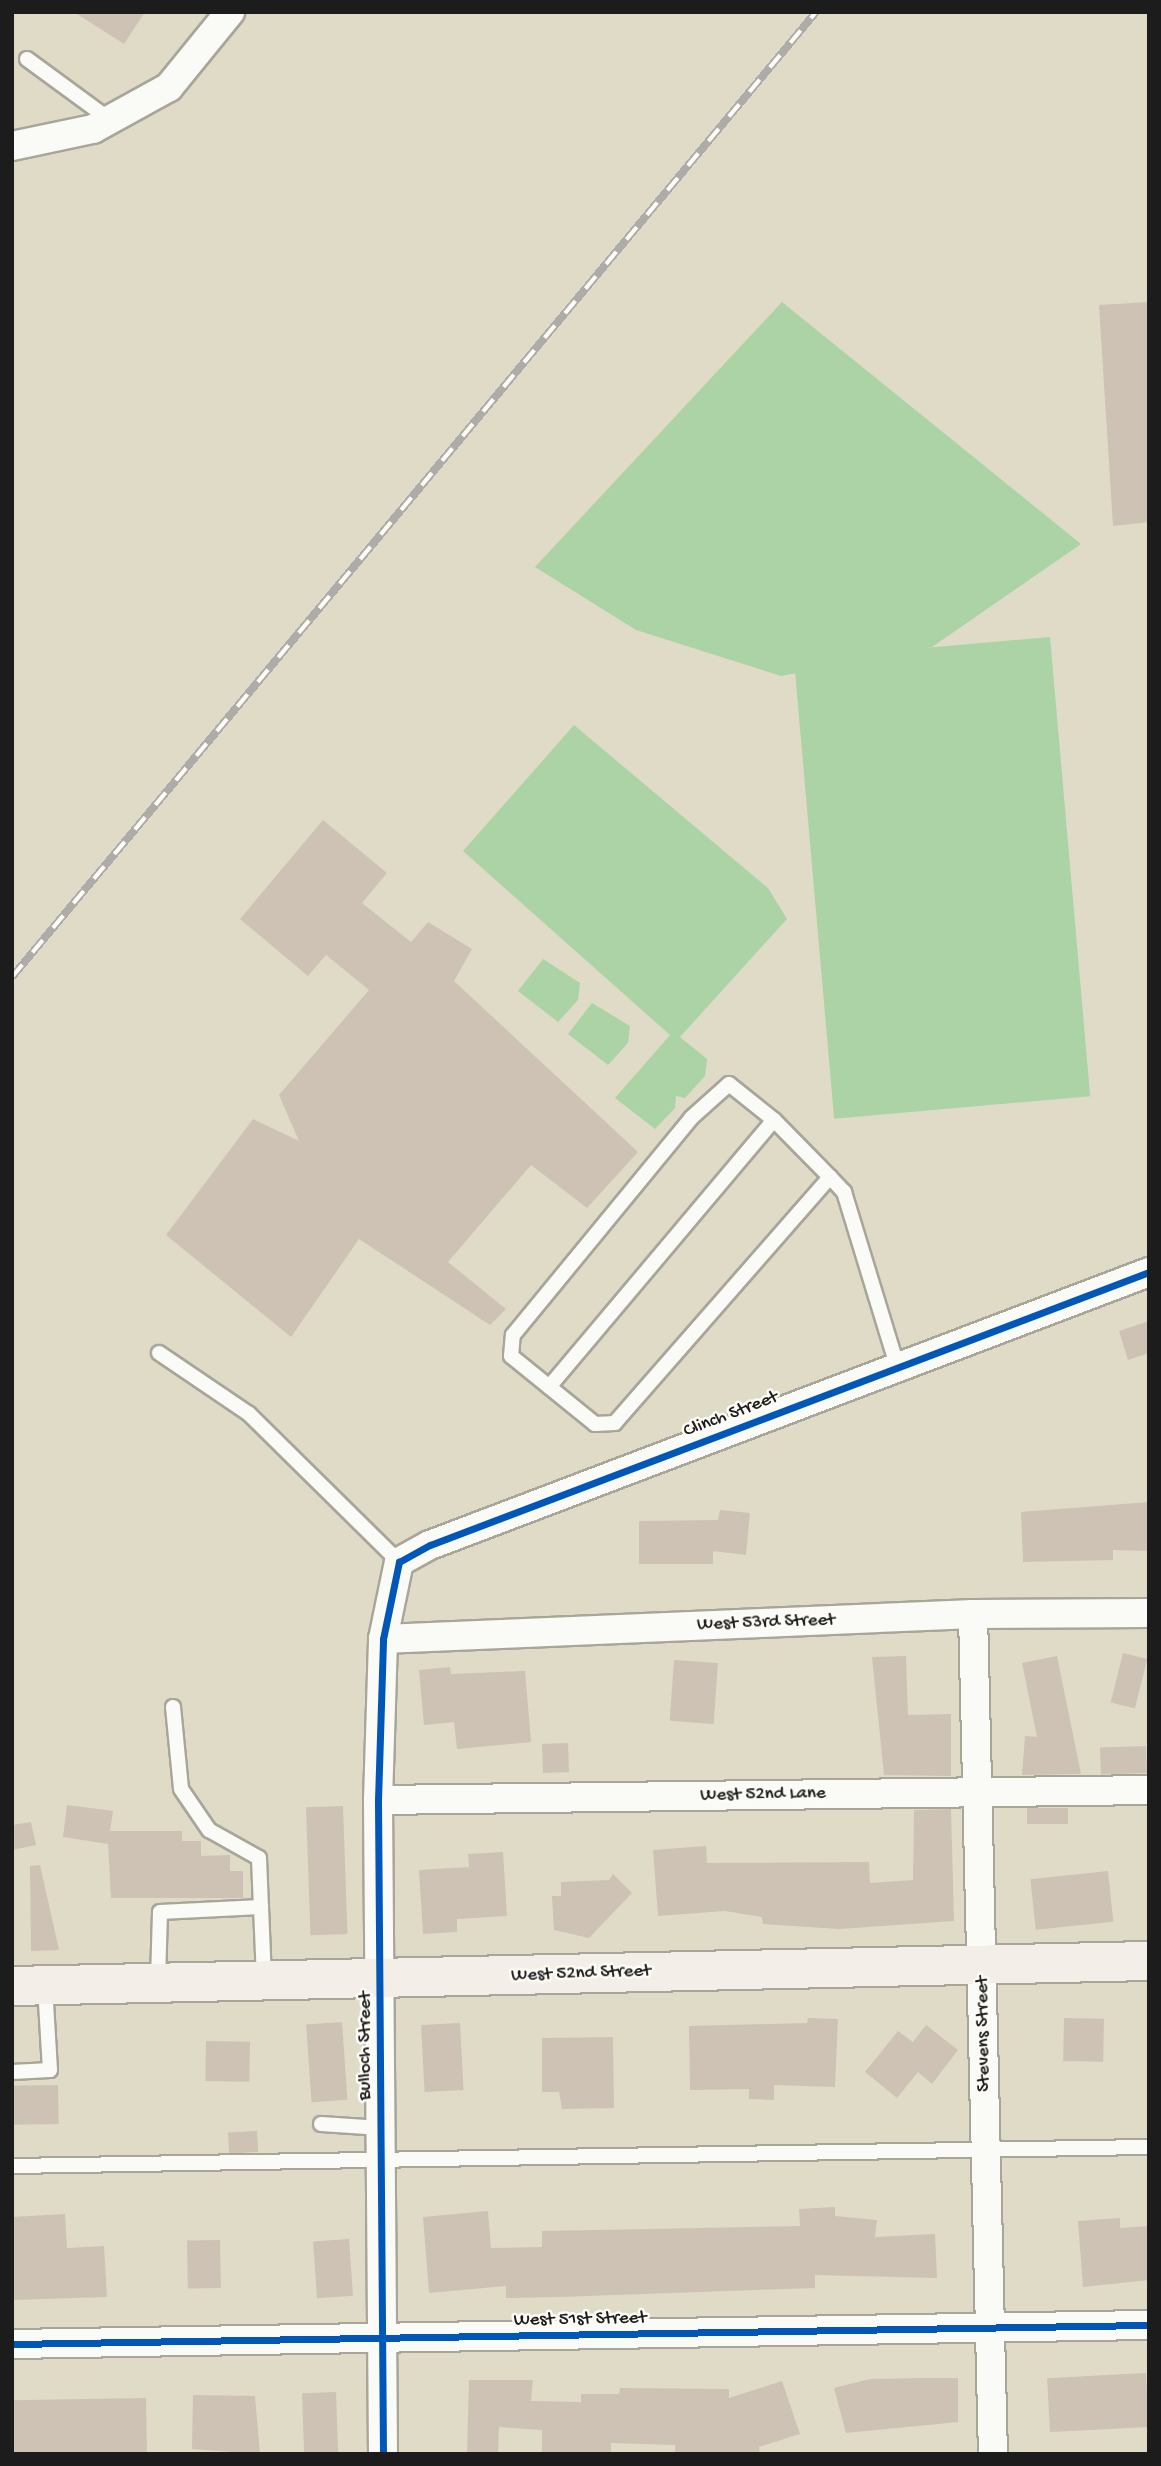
<!DOCTYPE html>
<style>
body{margin:0}
#map{position:relative;width:1161px;height:2466px;overflow:hidden;background:#dfdbc7;font-family:"Gochi Hand",sans-serif}
div>[style]{position:absolute}
.green>*{inset:0;background:#abd3a6;transform-origin:0 0}
.building>*{inset:0;background:#cec2b5;transform-origin:0 0}
.roads{filter:drop-shadow(2px 0 #a8a599) drop-shadow(-2px 0 #a8a599) drop-shadow(0 2px #a8a599) drop-shadow(0 -2px #a8a599)}
.service>*{height:14px;margin:-7px;padding:0 7px;transform-origin:7px;border-radius:7px;background:#fafaf7}
.minor>*{height:28px;margin:-14px;padding:0 14px;transform-origin:14px;border-radius:14px;background:#fafaf7}
.secondary>*{height:38px;margin:-19px;padding:0 19px;transform-origin:19px;border-radius:19px;background:#f3efe8}
.rail>*{height:8px;margin-top:-4px;transform-origin:0;background:repeating-linear-gradient(90deg,#fdfcf7 0 16px,#adaca9 0 32px);box-sizing:border-box;border-block:2px solid #adaca9}
.cycleway>*{height:7px;margin:-3.5px;padding:0 3.5px;transform-origin:3.5px;border-radius:3.5px;background:#0057b8}
span{translate:-50% -50%;white-space:nowrap;text-align:center;line-height:1.15;-webkit-text-stroke:5px #fdfcf7;paint-order:stroke}
.street-label{font-size:19px;color:#1c1c1c}
.frame{position:absolute;inset:0;border:14px solid #1c1c1c;pointer-events:none}
</style>
<div id="map">
<div class="green">
<div style="clip-path:polygon(782px 302px,1081px 544px,932px 647px,781px 676px,636px 630px,535px 567px)"></div>
<div style="left:1050px;top:637px;width:461px;height:257px;rotate:85deg"></div>
<div style="clip-path:polygon(574px 725px,768px 888px,787px 919px,680px 1037px,707px 1059px,705px 1076px,685px 1098px,676px 1096px,675px 1108px,655px 1129px,615px 1098px,670px 1035px,463px 851px)"></div>
<div style="clip-path:polygon(543px 959px,580px 983px,578px 1000px,558px 1022px,518px 991px)"></div>
<div style="clip-path:polygon(592px 1003px,630px 1026px,628px 1043px,608px 1065px,568px 1034px)"></div>
</div>
<div class="building">
<div style="clip-path:polygon(74px 12px,145px 12px,124px 44px)"></div>
<div style="clip-path:polygon(1149px 302px,1149px 522px,1113px 526px,1099px 305px)"></div>
<div style="clip-path:polygon(323px 820px,387px 873px,362px 903px,411px 942px,428px 922px,472px 949px,454px 981px,638px 1152px,587px 1208px,531px 1165px,448px 1262px,506px 1309px,490px 1325px,359px 1239px,291px 1337px,166px 1235px,253px 1119px,299px 1141px,279px 1095px,369px 990px,326px 955px,308px 976px,240px 919px)"></div>
<div style="clip-path:polygon(1149px 1321px,1149px 1353px,1128px 1360px,1119px 1331px)"></div>
<div style="clip-path:polygon(1149px 1502px,1149px 1551px,1113px 1550px,1113px 1560px,1023px 1562px,1021px 1512px)"></div>
<div style="clip-path:polygon(720px 1510px,750px 1513px,746px 1555px,713px 1551px,713px 1564px,639px 1564px,639px 1521px,718px 1520px)"></div>
<div style="left:1123px;top:1653px;width:25px;height:51px;rotate:14deg"></div>
<div style="clip-path:polygon(906px 1656px,908px 1715px,951px 1714px,951px 1776px,884px 1775px,872px 1657px)"></div>
<div style="clip-path:polygon(1057px 1656px,1081px 1774px,1022px 1775px,1025px 1736px,1037px 1737px,1022px 1663px)"></div>
<div style="left:674px;top:1660px;width:44px;height:61px;rotate:4deg"></div>
<div style="clip-path:polygon(450px 1667px,451px 1674px,525px 1671px,531px 1742px,457px 1749px,454px 1722px,424px 1725px,419px 1670px)"></div>
<div style="left:568px;top:1743px;width:29px;height:26px;rotate:88deg"></div>
<div style="left:1146px;top:1746px;width:27px;height:46px;rotate:88deg"></div>
<div style="clip-path:polygon(67px 1805px,113px 1811px,110px 1831px,182px 1831px,182px 1841px,201px 1841px,201px 1856px,230px 1855px,230px 1871px,243px 1871px,243px 1898px,111px 1898px,108px 1844px,63px 1837px)"></div>
<div style="left:343px;top:1806px;width:128px;height:37px;rotate:88deg"></div>
<div style="left:1027px;top:1808px;width:41px;height:16px"></div>
<div style="clip-path:polygon(951px 1809px,954px 1921px,839px 1929px,763px 1924px,762px 1917px,725px 1911px,658px 1916px,653px 1850px,706px 1846px,707px 1863px,869px 1862px,870px 1883px,913px 1880px,914px 1810px)"></div>
<div style="clip-path:polygon(31px 1822px,36px 1845px,12px 1850px,12px 1825px)"></div>
<div style="clip-path:polygon(503px 1852px,507px 1916px,457px 1919px,457px 1932px,423px 1934px,419px 1870px,469px 1867px,468px 1854px)"></div>
<div style="clip-path:polygon(40px 1865px,59px 1950px,31px 1951px,30px 1866px)"></div>
<div style="left:1108px;top:1871px;width:51px;height:78px;rotate:84deg"></div>
<div style="clip-path:polygon(613px 1874px,632px 1893px,589px 1938px,554px 1930px,552px 1896px,561px 1896px,561px 1882px,609px 1880px)"></div>
<div style="clip-path:polygon(808px 2018px,838px 2019px,835px 2087px,774px 2085px,774px 2100px,749px 2099px,749px 2089px,690px 2090px,689px 2026px,807px 2023px)"></div>
<div style="left:1064px;top:2018px;width:40px;height:43px;rotate:1deg"></div>
<div style="left:342px;top:2022px;width:78px;height:36px;rotate:86deg"></div>
<div style="left:460px;top:2023px;width:67px;height:39px;rotate:87deg"></div>
<div style="clip-path:polygon(926px 2025px,958px 2050px,932px 2084px,918px 2072px,897px 2098px,865px 2072px,898px 2031px,913px 2042px)"></div>
<div style="clip-path:polygon(613px 2037px,614px 2108px,562px 2109px,559px 2092px,542px 2092px,542px 2038px)"></div>
<div style="left:206px;top:2041px;width:44px;height:40px;rotate:1deg"></div>
<div style="left:58px;top:2085px;width:39px;height:46px;rotate:89deg"></div>
<div style="left:257px;top:2131px;width:21px;height:29px;rotate:87deg"></div>
<div style="clip-path:polygon(835px 2207px,835px 2216px,877px 2220px,875px 2237px,935px 2234px,937px 2278px,815px 2275px,815px 2288px,558px 2297px,506px 2298px,506px 2286px,429px 2293px,423px 2217px,488px 2211px,491px 2248px,542px 2247px,542px 2231px,800px 2226px,799px 2209px)"></div>
<div style="clip-path:polygon(65px 2214px,67px 2248px,104px 2246px,107px 2297px,12px 2300px,12px 2217px)"></div>
<div style="clip-path:polygon(1120px 2218px,1120px 2228px,1149px 2226px,1149px 2280px,1083px 2287px,1078px 2221px)"></div>
<div style="left:349px;top:2239px;width:57px;height:36px;rotate:86deg"></div>
<div style="left:220px;top:2240px;width:48px;height:33px;rotate:89deg"></div>
<div style="left:1146px;top:2373px;width:54px;height:99px;rotate:87deg"></div>
<div style="clip-path:polygon(924px 2378px,958px 2378px,958px 2422px,846px 2433px,834px 2388px,870px 2379px)"></div>
<div style="clip-path:polygon(469px 2380px,533px 2380px,531px 2401px,581px 2402px,581px 2394px,619px 2394px,620px 2388px,729px 2389px,729px 2398px,782px 2381px,800px 2434px,759px 2447px,760px 2454px,675px 2454px,675px 2445px,611px 2443px,611px 2454px,542px 2454px,542px 2430px,499px 2427px,498px 2454px,467px 2454px)"></div>
<div style="left:336px;top:2392px;width:62px;height:34px;rotate:88deg"></div>
<div style="clip-path:polygon(193px 2395px,255px 2396px,260px 2454px,192px 2449px)"></div>
<div style="left:146px;top:2398px;width:56px;height:134px;rotate:89deg"></div>
</div>
<div class="roads">
<div class="service">
<div style="left:27px;top:59px;width:103px;rotate:36.3deg"></div>
<div style="left:830px;top:1177px;width:327px;rotate:131.2deg"></div>
<div style="left:615px;top:1423px;width:20px;rotate:177deg"></div>
<div style="left:595px;top:1424px;width:108px;rotate:-141deg"></div>
<div style="left:511px;top:1356px;width:21px;rotate:-85deg"></div>
<div style="left:513px;top:1335px;width:281px;rotate:-50.6deg"></div>
<div style="left:691px;top:1118px;width:51px;rotate:-41.8deg"></div>
<div style="left:729px;top:1084px;width:58px;rotate:38.7deg"></div>
<div style="left:774px;top:1120px;width:80px;rotate:45.5deg"></div>
<div style="left:830px;top:1177px;width:21px;rotate:47deg"></div>
<div style="left:844px;top:1192px;width:185px;rotate:73deg"></div>
<div style="left:159px;top:1353px;width:109px;rotate:34.1deg"></div>
<div style="left:249px;top:1414px;width:211px;rotate:44.6deg"></div>
<div style="left:549px;top:1387px;width:349px;rotate:-49.9deg"></div>
<div style="left:173px;top:1707px;width:82px;rotate:84.4deg"></div>
<div style="left:181px;top:1789px;width:50px;rotate:55.7deg"></div>
<div style="left:209px;top:1830px;width:57px;rotate:29.2deg"></div>
<div style="left:259px;top:1858px;width:49px;rotate:87.7deg"></div>
<div style="left:158px;top:1980px;width:68px;rotate:-88.3deg"></div>
<div style="left:160px;top:1912px;width:101px;rotate:-2.8deg"></div>
<div style="left:261px;top:1907px;width:73px;rotate:87.6deg"></div>
<div style="left:12px;top:2072px;width:38px;rotate:-3deg"></div>
<div style="left:50px;top:2070px;width:84px;rotate:-93.4deg"></div>
<div style="left:321px;top:2124px;width:60px;rotate:3.8deg"></div>
<div style="left:12px;top:2166px;width:1137px;rotate:-0.96deg"></div>
</div>
<div class="minor">
<div style="left:12px;top:146px;width:83px;rotate:-11.9deg"></div>
<div style="left:93px;top:129px;width:87px;rotate:-28.9deg"></div>
<div style="left:169px;top:87px;width:97px;rotate:-50.9deg"></div>
<div style="left:973px;top:1614px;width:840px;rotate:88.64deg"></div>
<div style="left:383px;top:1639px;width:591px;rotate:-2.43deg"></div>
<div style="left:973px;top:1614px;width:176px;rotate:-0.3deg"></div>
<div style="left:378px;top:1800px;width:771px;rotate:-0.74deg"></div>
<div style="left:12px;top:2344px;width:1137px;rotate:-0.96deg"></div>
<div style="left:383px;top:2454px;width:654px;rotate:-90.44deg"></div>
<div style="left:378px;top:1800px;width:161px;rotate:-88.2deg"></div>
<div style="left:383px;top:1639px;width:79px;rotate:-78.3deg"></div>
<div style="left:399px;top:1562px;width:35px;rotate:-29deg"></div>
<div style="left:430px;top:1545px;width:769px;rotate:-20.79deg"></div>
</div>
<div class="secondary">
<div style="left:12px;top:1986px;width:1137px;rotate:-1.26deg"></div>
</div>
</div>
<div class="rail">
<div style="left:12px;top:977px;width:1256px;rotate:-50.2deg"></div>
</div>
<div class="cycleway">
<div style="left:12px;top:2344px;width:1137px;rotate:-0.96deg"></div>
<div style="left:383px;top:2454px;width:654px;rotate:-90.44deg"></div>
<div style="left:378px;top:1800px;width:161px;rotate:-88.2deg"></div>
<div style="left:383px;top:1639px;width:79px;rotate:-78.3deg"></div>
<div style="left:399px;top:1562px;width:35px;rotate:-29deg"></div>
<div style="left:430px;top:1545px;width:769px;rotate:-20.79deg"></div>
</div>
<div class="street-label">
<span style="left:731px;top:1415px;rotate:-21deg">Clinch Street</span>
<span style="left:766px;top:1623px;rotate:-2deg">West 53rd Street</span>
<span style="left:763px;top:1795px;rotate:-1deg">West 52nd Lane</span>
<span style="left:581px;top:1974px;rotate:-2deg">West 52nd Street</span>
<span style="left:984px;top:2034px;rotate:-91deg">Stevens Street</span>
<span style="left:366px;top:2046px;rotate:-90deg">Bulloch Street</span>
<span style="left:580px;top:2320px;rotate:-1deg">West 51st Street</span>
</div>
<div class="frame"></div>
</div>
